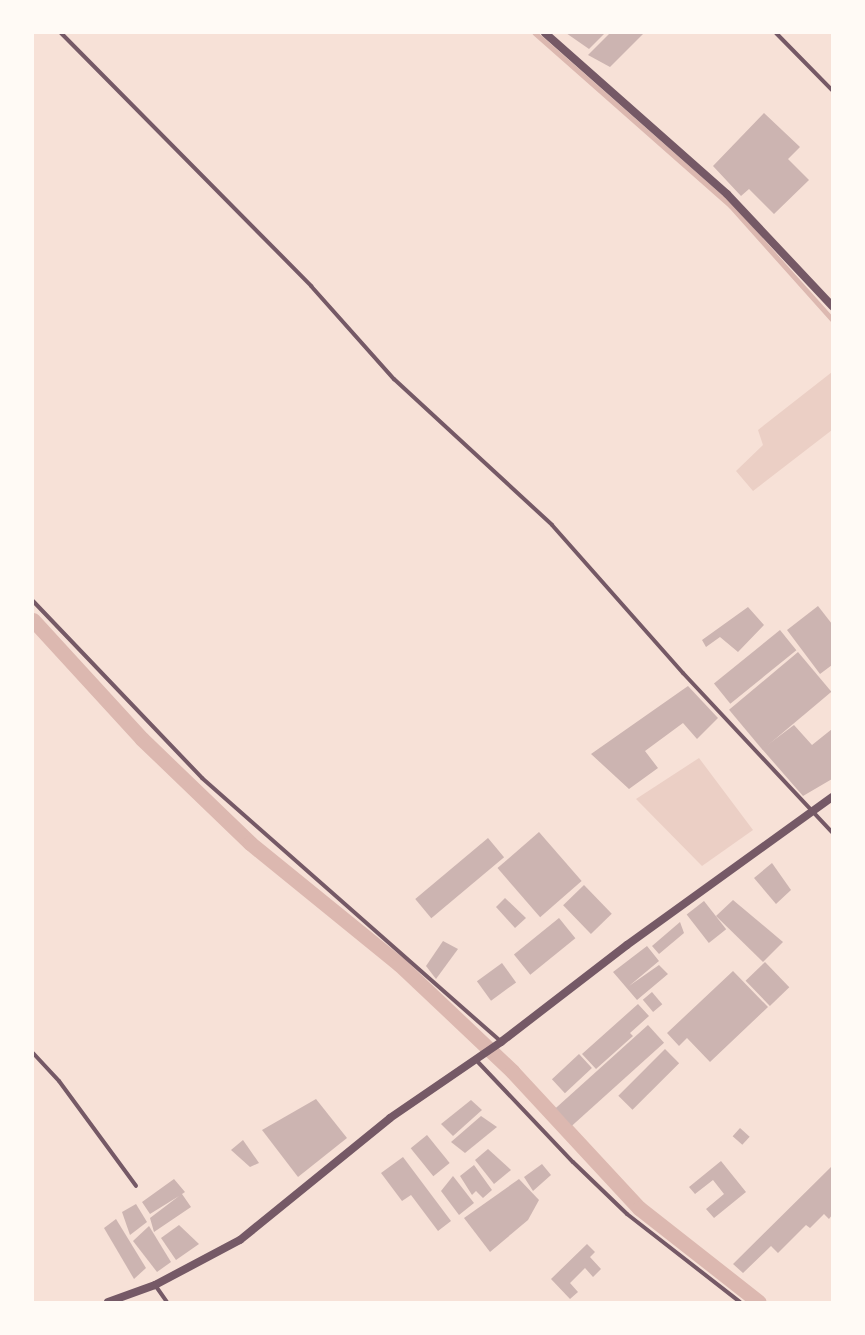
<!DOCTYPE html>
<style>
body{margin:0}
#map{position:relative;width:865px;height:1335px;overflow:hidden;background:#f7e1d7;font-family:Montserrat,sans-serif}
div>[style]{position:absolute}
.green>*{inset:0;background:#ebcfc5}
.stream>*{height:4.5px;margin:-2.25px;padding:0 2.25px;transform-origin:2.25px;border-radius:2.25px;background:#dcb8b0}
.canal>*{height:15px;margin:-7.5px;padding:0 7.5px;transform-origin:7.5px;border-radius:7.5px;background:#dcb8b0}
.building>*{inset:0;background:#ccb4b1;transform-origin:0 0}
.service>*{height:4px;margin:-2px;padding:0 2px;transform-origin:2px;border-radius:2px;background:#755966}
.tertiary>*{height:8px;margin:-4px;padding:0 4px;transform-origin:4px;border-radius:4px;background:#755966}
span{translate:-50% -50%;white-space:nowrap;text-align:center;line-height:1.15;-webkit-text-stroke:4.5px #fffaf5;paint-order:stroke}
.frame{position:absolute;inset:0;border:34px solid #fffaf5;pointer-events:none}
</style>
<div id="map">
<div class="green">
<div style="clip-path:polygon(832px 372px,832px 430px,753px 491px,736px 471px,763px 445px,758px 430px)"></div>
<div style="clip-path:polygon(699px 758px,753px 830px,702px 866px,636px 799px)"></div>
</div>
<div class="stream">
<div style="left:535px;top:33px;width:261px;rotate:41.4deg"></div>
<div style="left:731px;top:206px;width:152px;rotate:48.2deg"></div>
</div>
<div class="canal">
<div style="left:33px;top:620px;width:161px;rotate:47.5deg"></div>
<div style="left:142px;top:739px;width:150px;rotate:43.9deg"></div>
<div style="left:250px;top:843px;width:192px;rotate:39.1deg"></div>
<div style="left:399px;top:964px;width:156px;rotate:43.4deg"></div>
<div style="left:512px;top:1071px;width:187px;rotate:47.2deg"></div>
<div style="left:639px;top:1208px;width:152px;rotate:38.1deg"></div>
</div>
<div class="building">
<div style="clip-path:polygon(566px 33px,605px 33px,589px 49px)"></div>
<div style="clip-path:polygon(610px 33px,643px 34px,610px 67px,588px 55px)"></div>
<div style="clip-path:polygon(764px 113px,800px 147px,788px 159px,809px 180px,774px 214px,749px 189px,741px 196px,713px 166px)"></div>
<div style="clip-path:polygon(818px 606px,832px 624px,832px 665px,820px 674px,787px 630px)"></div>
<div style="clip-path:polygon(748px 607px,764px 625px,738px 652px,720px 637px,706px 647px,702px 640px)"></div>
<div style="left:780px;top:630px;width:26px;height:85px;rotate:51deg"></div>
<div style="left:798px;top:652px;width:52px;height:90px;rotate:50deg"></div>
<div style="clip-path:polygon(688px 686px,718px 718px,697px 739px,683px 723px,645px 751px,658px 768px,629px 789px,591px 754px)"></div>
<div style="clip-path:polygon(794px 725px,812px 745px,832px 729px,832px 779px,803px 796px,762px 749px)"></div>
<div style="left:539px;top:832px;width:65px;height:55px;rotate:49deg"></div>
<div style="left:488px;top:838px;width:25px;height:95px;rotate:50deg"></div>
<div style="clip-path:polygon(772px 863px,791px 890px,776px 904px,754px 878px)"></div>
<div style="left:584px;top:885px;width:40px;height:29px;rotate:46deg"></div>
<div style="clip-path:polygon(505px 898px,526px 918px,515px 928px,496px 907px)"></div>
<div style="clip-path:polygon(733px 900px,783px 942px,763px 962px,716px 916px)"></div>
<div style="left:704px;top:901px;width:36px;height:22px;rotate:52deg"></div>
<div style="left:559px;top:918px;width:26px;height:58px;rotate:51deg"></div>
<div style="clip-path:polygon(680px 922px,684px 933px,659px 954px,652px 946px)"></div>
<div style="clip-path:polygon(443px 941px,458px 949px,436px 979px,426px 966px)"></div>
<div style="clip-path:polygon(647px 946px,659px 961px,629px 986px,659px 965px,668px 974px,637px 1000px,613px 972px)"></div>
<div style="left:765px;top:962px;width:35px;height:27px;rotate:46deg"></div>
<div style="left:502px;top:963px;width:24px;height:31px;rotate:54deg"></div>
<div style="clip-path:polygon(733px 971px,768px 1007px,710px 1062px,687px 1038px,679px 1046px,667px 1033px)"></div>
<div style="left:652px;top:992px;width:16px;height:12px;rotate:50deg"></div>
<div style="clip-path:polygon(638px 1004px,649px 1016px,630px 1033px,633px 1036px,596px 1069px,582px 1054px)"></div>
<div style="left:648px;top:1025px;width:24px;height:124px;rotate:48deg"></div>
<div style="left:665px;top:1049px;width:20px;height:66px;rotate:45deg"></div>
<div style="left:579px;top:1054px;width:19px;height:37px;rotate:47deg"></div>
<div style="clip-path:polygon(316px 1099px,347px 1138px,298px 1177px,262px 1130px)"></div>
<div style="clip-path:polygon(471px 1100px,482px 1110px,453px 1136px,441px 1124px)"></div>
<div style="clip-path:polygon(481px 1116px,497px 1127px,465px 1153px,451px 1142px)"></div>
<div style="left:740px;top:1128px;width:13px;height:11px;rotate:42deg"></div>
<div style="left:427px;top:1135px;width:36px;height:21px;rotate:51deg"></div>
<div style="clip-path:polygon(243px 1140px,259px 1163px,250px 1167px,231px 1150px)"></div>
<div style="clip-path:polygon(488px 1149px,511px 1170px,494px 1184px,475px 1160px)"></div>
<div style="clip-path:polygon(403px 1157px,451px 1221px,438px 1231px,411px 1195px,402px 1201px,381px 1173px)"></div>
<div style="clip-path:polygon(721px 1161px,746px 1192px,714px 1218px,706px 1209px,724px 1194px,713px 1180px,695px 1194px,689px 1187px)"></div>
<div style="clip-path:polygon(542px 1164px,551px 1175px,533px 1191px,524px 1177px)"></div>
<div style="clip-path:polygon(474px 1165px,492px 1190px,483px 1198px,476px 1191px,472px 1195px,460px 1176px)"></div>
<div style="clip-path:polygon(831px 1167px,832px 1215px,829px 1219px,824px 1214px,810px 1228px,806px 1225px,778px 1253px,771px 1246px,743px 1273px,733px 1264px)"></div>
<div style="clip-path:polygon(453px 1176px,474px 1203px,459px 1215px,441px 1191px)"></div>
<div style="clip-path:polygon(174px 1179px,185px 1192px,182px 1194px,191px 1207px,154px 1232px,150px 1218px,179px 1196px,150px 1214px,142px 1202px)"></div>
<div style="clip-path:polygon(519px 1179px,539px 1200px,528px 1220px,490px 1252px,464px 1218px)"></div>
<div style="clip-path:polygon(136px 1204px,147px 1222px,130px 1235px,122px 1212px)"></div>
<div style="clip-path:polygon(116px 1219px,146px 1268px,134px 1279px,104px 1228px)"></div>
<div style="clip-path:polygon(179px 1225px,199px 1244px,176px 1260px,161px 1238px)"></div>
<div style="clip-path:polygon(149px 1226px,171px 1262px,157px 1272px,133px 1241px)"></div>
<div style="clip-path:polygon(587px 1244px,595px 1252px,590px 1257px,601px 1269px,593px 1277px,585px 1268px,570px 1283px,578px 1292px,570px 1299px,551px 1279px)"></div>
</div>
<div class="service">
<div style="left:61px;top:33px;width:356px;rotate:45.3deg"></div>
<div style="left:311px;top:286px;width:125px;rotate:48.3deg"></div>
<div style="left:394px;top:379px;width:215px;rotate:42.7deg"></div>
<div style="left:552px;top:525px;width:198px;rotate:48.5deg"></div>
<div style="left:683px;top:673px;width:218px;rotate:46.9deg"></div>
<div style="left:776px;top:33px;width:80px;rotate:45.5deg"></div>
<div style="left:33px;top:601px;width:245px;rotate:46.3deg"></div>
<div style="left:202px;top:778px;width:399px;rotate:41.4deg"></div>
<div style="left:33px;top:1053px;width:38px;rotate:47deg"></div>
<div style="left:59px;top:1081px;width:130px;rotate:53.7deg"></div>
<div style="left:477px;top:1061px;width:139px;rotate:46.5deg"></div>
<div style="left:573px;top:1162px;width:75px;rotate:43.9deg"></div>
<div style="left:627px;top:1214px;width:143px;rotate:37.9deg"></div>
<div style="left:155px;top:1285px;width:21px;rotate:55deg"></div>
</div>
<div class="tertiary">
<div style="left:545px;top:33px;width:243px;rotate:41.5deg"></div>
<div style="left:727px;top:194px;width:154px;rotate:46.8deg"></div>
<div style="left:108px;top:1302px;width:50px;rotate:-19.9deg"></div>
<div style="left:155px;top:1285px;width:96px;rotate:-27.9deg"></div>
<div style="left:240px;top:1240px;width:193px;rotate:-39.1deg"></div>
<div style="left:390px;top:1118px;width:135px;rotate:-34.4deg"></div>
<div style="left:501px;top:1042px;width:159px;rotate:-37.6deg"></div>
<div style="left:627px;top:945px;width:253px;rotate:-35.8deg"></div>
</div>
<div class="frame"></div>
</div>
